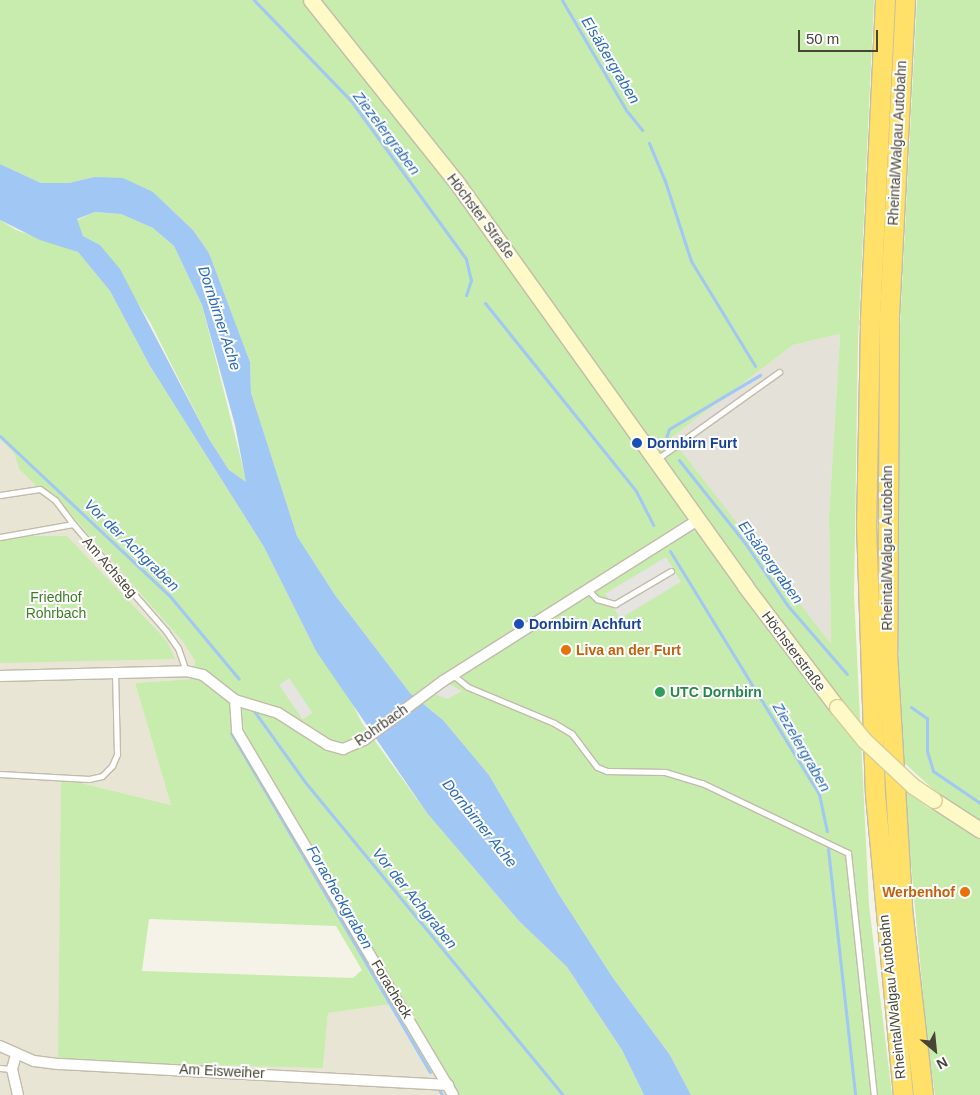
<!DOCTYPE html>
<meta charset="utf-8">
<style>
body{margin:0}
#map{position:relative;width:980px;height:1095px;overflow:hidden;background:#f5f2e8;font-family:Arial,sans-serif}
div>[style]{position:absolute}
.residential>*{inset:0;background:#e9e5d5}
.industrial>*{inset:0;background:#e4e1d9}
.green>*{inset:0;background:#c8ebae}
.parking>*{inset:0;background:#e6e4e0;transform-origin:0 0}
.water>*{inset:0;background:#a1c7f4}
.stream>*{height:3px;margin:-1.5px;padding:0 1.5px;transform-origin:1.5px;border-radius:1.5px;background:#a1c7f4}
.roads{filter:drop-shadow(1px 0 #c1bcaa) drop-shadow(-1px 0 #c1bcaa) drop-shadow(0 1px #c1bcaa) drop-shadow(0 -1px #c1bcaa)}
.service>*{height:5px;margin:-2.5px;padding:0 2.5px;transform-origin:2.5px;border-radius:2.5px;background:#fff}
.minor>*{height:10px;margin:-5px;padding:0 5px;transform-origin:5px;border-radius:5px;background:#fff}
.secondary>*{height:15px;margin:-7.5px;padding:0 7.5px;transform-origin:7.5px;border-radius:7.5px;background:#fff9c7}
.motorway>*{height:19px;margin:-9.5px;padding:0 9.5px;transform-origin:9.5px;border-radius:9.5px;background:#ffe068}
.bridges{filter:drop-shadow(1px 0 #d7ce95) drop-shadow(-1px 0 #d7ce95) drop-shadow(0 1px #d7ce95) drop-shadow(0 -1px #d7ce95)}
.secondary-bridge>*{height:15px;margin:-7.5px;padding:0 7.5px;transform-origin:7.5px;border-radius:7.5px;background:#fff9c7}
.dots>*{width:14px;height:14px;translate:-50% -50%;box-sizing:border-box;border:2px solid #fff;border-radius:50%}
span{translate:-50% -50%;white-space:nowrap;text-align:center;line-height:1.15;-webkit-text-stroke:4px #fff;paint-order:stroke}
.street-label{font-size:14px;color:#484436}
.transit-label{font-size:14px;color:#164399;font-weight:700}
.left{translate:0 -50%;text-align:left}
.park-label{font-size:14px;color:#3c7e25}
.food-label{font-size:14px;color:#c56008;font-weight:700}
.right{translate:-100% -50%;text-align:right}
.leisure-label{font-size:14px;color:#27864d;font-weight:700}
.water-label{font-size:15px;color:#296aba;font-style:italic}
.north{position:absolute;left:910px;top:1025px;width:50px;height:50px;-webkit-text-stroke:4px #fff;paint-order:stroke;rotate:152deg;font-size:14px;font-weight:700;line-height:20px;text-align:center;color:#484436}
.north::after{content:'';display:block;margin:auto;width:18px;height:22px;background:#484436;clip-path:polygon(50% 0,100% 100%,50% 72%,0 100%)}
.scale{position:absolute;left:798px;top:30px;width:80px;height:22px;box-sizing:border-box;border:2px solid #484436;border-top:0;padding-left:6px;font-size:15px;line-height:18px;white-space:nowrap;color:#484436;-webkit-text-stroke:4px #fff;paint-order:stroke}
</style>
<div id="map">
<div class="residential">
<div style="clip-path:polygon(0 439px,14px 453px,19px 469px,36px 486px,52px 493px,183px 642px,195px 661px,192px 679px,135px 683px,171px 805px,62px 778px,59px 957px,323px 1068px,328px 1013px,392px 1004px,447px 1095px,0 1095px)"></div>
</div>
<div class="industrial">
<div style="clip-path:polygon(840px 334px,829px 517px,831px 645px,756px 552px,671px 438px,793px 345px)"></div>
</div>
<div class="green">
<div style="clip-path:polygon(evenodd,0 0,874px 0,858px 341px,854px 594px,869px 905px,892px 1095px,691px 1095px,670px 1055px,613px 978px,558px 893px,489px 775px,443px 720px,410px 693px,335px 595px,297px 536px,251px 393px,250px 362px,209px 253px,193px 230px,153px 192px,94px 177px,69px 183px,41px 183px,0 164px,0 0,840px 334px,829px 517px,831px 644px,671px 438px,793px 345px,840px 334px)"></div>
<div style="clip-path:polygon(917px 0,980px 0,980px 820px,952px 806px,902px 761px,899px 710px,899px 346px)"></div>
<div style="clip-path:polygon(95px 212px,121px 214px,153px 228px,174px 246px,202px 305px,247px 483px,229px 470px,209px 439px,150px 322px,100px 245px,83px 236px,77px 220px)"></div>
<div style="clip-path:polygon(evenodd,0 220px,16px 230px,78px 252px,110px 291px,150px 366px,264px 547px,316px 651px,346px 691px,362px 723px,427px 813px,519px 921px,567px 967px,622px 1050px,644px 1095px,447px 1095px,392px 1004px,328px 1013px,323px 1068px,58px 1061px,61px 778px,171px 805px,135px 683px,191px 679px,195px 661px,183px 642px,52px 493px,36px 486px,19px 469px,14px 453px,0 439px,0 220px,149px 919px,336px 926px,362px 970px,353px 978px,142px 971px,149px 919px)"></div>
<div style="clip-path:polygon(23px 536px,67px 536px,167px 641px,175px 659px,0 663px,0 540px)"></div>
<div style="clip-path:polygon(904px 788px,927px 807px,980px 835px,980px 1095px,935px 1095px,927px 1038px)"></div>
</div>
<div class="parking">
<div style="left:666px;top:557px;width:29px;height:71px;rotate:59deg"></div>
<div style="left:289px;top:678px;width:42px;height:12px;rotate:56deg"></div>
<div style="clip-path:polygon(449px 684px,462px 691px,448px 699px,434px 694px)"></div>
</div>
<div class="water">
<div style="clip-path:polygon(evenodd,0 164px,41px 183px,69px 183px,94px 177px,123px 178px,153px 192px,193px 230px,209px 253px,250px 362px,251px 393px,297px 536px,335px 595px,410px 693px,443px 720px,489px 775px,558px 893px,613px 978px,670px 1055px,691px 1095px,644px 1095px,622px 1050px,567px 967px,519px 921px,427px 813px,316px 651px,264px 547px,150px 366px,110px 291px,78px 252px,40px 240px,0 220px,0 164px,95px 212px,121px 214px,153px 228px,174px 246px,202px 305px,235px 425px,246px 482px,229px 470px,209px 439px,120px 269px,100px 245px,83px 236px,77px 219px,95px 212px)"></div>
</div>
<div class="stream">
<div style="left:254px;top:0;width:141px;rotate:46.1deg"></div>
<div style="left:352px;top:102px;width:194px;rotate:54deg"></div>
<div style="left:466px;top:259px;width:22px;rotate:77deg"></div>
<div style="left:471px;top:280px;width:16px;rotate:108deg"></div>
<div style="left:562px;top:0;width:127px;rotate:59.8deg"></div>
<div style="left:626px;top:110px;width:26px;rotate:51deg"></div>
<div style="left:649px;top:143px;width:41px;rotate:67.2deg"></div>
<div style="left:665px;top:181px;width:84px;rotate:72deg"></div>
<div style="left:691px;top:261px;width:123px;rotate:58.6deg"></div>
<div style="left:485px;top:303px;width:241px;rotate:51.2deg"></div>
<div style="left:636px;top:491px;width:38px;rotate:63deg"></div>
<div style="left:0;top:436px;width:232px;rotate:43.3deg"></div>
<div style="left:169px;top:595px;width:109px;rotate:50.2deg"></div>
<div style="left:666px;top:438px;width:9px;rotate:-72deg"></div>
<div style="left:669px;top:429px;width:106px;rotate:-30.7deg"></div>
<div style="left:679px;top:460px;width:106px;rotate:51.5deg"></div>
<div style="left:745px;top:543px;width:76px;rotate:55.7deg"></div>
<div style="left:788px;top:606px;width:90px;rotate:49.1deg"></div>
<div style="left:670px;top:551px;width:285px;rotate:58.5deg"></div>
<div style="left:819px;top:794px;width:38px;rotate:78deg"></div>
<div style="left:911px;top:707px;width:19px;rotate:35deg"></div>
<div style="left:927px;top:718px;width:33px;rotate:90deg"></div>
<div style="left:927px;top:751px;width:21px;rotate:73deg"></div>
<div style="left:933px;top:771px;width:57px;rotate:34.2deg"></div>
<div style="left:254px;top:711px;width:87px;rotate:54.3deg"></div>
<div style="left:305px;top:782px;width:406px;rotate:50.5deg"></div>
<div style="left:231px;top:733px;width:393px;rotate:59.6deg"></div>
<div style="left:828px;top:849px;width:247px;rotate:83.7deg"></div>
<div style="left:439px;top:1089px;width:7px;rotate:63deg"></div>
</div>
<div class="roads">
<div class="service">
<div style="left:657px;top:459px;width:150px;rotate:-35.5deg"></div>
<div style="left:0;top:495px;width:40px;rotate:-8.5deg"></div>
<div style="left:40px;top:489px;width:19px;rotate:36deg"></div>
<div style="left:55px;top:500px;width:30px;rotate:53deg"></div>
<div style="left:0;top:537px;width:74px;rotate:-10.1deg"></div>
<div style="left:73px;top:524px;width:142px;rotate:49deg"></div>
<div style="left:166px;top:631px;width:21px;rotate:55deg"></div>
<div style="left:178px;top:648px;width:24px;rotate:71deg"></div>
<div style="left:588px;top:590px;width:13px;rotate:45deg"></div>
<div style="left:597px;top:599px;width:19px;rotate:16deg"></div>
<div style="left:615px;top:604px;width:65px;rotate:-30.5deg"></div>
<div style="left:453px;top:675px;width:19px;rotate:39deg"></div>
<div style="left:468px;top:687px;width:93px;rotate:22.7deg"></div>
<div style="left:554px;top:723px;width:21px;rotate:31deg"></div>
<div style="left:572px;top:734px;width:41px;rotate:52.9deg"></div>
<div style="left:597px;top:767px;width:11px;rotate:22deg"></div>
<div style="left:607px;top:771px;width:58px;rotate:1deg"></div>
<div style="left:665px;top:772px;width:39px;rotate:17deg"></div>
<div style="left:702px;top:783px;width:162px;rotate:25.6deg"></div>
<div style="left:848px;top:853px;width:243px;rotate:83.9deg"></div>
<div style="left:0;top:774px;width:89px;rotate:3.2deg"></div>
<div style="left:89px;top:779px;width:13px;rotate:-13deg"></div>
<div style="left:102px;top:776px;width:14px;rotate:-45deg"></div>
<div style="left:112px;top:766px;width:13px;rotate:-67deg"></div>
<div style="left:117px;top:754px;width:81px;rotate:-91.4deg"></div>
<div style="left:0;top:1068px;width:12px;rotate:5deg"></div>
</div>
<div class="minor">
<div style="left:0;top:676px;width:186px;rotate:-1.5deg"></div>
<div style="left:186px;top:671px;width:17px;rotate:13deg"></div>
<div style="left:203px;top:675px;width:41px;rotate:38deg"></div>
<div style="left:235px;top:700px;width:45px;rotate:16.8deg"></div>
<div style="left:278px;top:713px;width:59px;rotate:32.6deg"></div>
<div style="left:328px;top:745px;width:16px;rotate:15deg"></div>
<div style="left:343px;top:749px;width:23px;rotate:-23deg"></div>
<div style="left:364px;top:740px;width:99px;rotate:-36.8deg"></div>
<div style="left:443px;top:681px;width:303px;rotate:-32.3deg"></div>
<div style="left:235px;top:700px;width:31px;rotate:86deg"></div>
<div style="left:237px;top:731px;width:423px;rotate:59.3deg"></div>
<div style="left:0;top:1046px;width:37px;rotate:24deg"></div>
<div style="left:34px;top:1061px;width:26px;rotate:7deg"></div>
<div style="left:60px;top:1064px;width:389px;rotate:3.1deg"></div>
<div style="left:16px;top:1055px;width:15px;rotate:106deg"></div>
<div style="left:12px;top:1069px;width:27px;rotate:77deg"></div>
</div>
<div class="secondary">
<div style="left:311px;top:0;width:234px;rotate:51.4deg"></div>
<div style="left:457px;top:183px;width:495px;rotate:54.4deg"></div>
<div style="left:745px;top:586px;width:152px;rotate:52.8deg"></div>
<div style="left:934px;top:800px;width:55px;rotate:33.1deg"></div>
</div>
<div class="motorway">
<div style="left:885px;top:0;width:324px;rotate:92.7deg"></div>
<div style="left:870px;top:324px;width:200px;rotate:91.1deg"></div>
<div style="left:866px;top:524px;width:270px;rotate:88.1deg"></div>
<div style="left:875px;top:794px;width:302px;rotate:84.7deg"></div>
<div style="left:905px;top:0;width:321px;rotate:92.9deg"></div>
<div style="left:889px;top:321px;width:331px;rotate:90.3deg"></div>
<div style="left:887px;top:652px;width:256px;rotate:86.6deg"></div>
<div style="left:902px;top:908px;width:188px;rotate:83.6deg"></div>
</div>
</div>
<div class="bridges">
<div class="secondary-bridge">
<div style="left:837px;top:707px;width:43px;rotate:50.7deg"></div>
<div style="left:864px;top:740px;width:67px;rotate:43.2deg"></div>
<div style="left:913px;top:786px;width:25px;rotate:34deg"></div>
</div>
</div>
<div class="dots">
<div style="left:637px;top:443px;background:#1a4fb4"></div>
<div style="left:519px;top:624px;background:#1a4fb4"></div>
<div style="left:566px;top:650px;background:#e8710a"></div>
<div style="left:660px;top:692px;background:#2e9e5b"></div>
<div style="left:965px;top:892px;background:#e8710a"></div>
</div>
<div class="street-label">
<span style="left:897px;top:143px;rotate:-87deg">Rheintal/Walgau Autobahn</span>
<span style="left:481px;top:216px;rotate:53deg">Höchster Straße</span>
<span style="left:887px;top:548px;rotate:-90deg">Rheintal/Walgau Autobahn</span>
<span style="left:110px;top:567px;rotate:49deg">Am Achsteg</span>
<span style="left:794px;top:651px;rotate:53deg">Höchsterstraße</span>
<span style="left:381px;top:725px;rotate:-35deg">Rohrbach</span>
<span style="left:392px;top:989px;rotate:59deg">Foracheck</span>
<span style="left:892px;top:997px;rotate:-96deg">Rheintal/Walgau Autobahn</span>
<span style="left:222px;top:1071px;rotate:3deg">Am Eisweiher</span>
</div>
<div class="transit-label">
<span class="left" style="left:647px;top:443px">Dornbirn Furt</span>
<span class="left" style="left:529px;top:624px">Dornbirn Achfurt</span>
</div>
<div class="park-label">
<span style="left:56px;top:605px">Friedhof<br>Rohrbach</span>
</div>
<div class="food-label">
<span class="left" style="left:576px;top:650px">Liva an der Furt</span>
<span class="right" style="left:955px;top:892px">Werbenhof</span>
</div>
<div class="leisure-label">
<span class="left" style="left:670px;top:692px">UTC Dornbirn</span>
</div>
<div class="water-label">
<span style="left:611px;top:60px;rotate:59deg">Elsäßergraben</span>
<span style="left:387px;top:133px;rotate:53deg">Ziezelergraben</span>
<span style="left:220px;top:318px;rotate:72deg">Dornbirner Ache</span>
<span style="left:132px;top:545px;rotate:44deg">Vor der Achgraben</span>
<span style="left:771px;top:562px;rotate:54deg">Elsäßergraben</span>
<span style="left:802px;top:747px;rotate:60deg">Ziezelergraben</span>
<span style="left:480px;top:823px;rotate:51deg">Dornbirner Ache</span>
<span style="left:340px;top:897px;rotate:60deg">Foracheckgraben</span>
<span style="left:415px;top:898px;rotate:51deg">Vor der Achgraben</span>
</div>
<div class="north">N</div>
<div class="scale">50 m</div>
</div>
